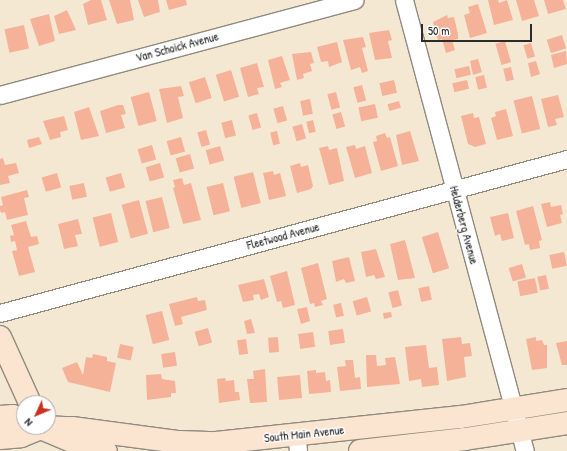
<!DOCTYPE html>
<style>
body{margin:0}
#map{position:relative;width:567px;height:451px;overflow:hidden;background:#f5e8d3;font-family:"Patrick Hand",sans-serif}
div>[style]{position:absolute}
.building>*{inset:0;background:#f5b299;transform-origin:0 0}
.roads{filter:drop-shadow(1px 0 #908a7f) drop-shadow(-1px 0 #908a7f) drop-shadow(0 1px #908a7f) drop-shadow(0 -1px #908a7f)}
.street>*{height:17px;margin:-8.5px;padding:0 8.5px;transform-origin:8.5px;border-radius:8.5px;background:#fff}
.secondary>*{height:22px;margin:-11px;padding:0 11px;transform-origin:11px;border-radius:11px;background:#fce5d0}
span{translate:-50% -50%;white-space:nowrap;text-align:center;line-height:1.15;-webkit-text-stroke:3px #fff;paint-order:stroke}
.street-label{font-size:12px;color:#2b2b2b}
.north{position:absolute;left:16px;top:395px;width:40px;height:40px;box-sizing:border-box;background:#fff;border:1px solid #aaa;border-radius:50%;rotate:226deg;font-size:11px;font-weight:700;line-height:16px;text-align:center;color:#2b2b2b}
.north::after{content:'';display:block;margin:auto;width:14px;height:18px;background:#c8321e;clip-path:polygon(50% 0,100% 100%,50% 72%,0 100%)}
.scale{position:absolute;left:421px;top:24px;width:111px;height:18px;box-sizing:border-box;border:2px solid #2b2b2b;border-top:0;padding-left:5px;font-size:12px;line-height:14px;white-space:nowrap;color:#2b2b2b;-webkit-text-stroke:3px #fff;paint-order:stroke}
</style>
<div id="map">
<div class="building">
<div style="clip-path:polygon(91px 0,101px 0,107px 20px,88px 25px,83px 4px)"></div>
<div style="clip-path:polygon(109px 0,130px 0,134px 20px,117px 24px)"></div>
<div style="clip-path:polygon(138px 0,158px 0,160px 12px,144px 17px)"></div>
<div style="clip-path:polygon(166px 0,186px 0,187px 5px,169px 10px)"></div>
<div style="clip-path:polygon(488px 0,498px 0,499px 3px,507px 0,513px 20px,494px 25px)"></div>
<div style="clip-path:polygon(516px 0,534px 0,539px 16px,522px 21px)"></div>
<div style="clip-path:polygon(544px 0,563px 0,566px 9px,548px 14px)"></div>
<div style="clip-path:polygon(478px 4px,487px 33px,470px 38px,464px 15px,470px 13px,468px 7px)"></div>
<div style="clip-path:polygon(67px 10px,76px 30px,59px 34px,54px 16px)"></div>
<div style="clip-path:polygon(49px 14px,55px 41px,39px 46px,30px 19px)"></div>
<div style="clip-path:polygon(447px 15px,448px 18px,454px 17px,458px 34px,458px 39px,452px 40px,455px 50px,446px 53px,442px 39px,438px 40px,433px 22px)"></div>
<div style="left:24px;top:25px;width:24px;height:20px;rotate:78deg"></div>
<div style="clip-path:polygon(389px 30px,392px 40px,388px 41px,392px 58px,375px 60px,369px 33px)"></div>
<div style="left:562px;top:35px;width:14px;height:16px;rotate:73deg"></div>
<div style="clip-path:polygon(363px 37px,366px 47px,362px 48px,368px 71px,362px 73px,360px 67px,351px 70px,343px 40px)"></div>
<div style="left:505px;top:41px;width:22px;height:10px;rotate:74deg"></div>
<div style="clip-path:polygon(337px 42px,342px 62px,329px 67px,328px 61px,321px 62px,317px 47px)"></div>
<div style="left:531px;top:43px;width:14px;height:8px;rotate:73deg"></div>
<div style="clip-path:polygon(566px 51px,567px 64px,554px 68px,551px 55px)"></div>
<div style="clip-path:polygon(311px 52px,314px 63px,310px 64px,312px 71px,303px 74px,304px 78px,297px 80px,292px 54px)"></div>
<div style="clip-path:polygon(282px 56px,290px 80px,280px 83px,282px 87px,275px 89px,268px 60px)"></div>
<div style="clip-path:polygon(478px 59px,482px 72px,473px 75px,470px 61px)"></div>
<div style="clip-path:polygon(536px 61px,540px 74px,531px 77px,528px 63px)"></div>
<div style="clip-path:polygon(257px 63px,264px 87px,257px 88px,259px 94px,248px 97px,240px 68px)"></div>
<div style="left:469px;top:66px;width:9px;height:15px;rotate:77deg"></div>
<div style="left:511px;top:67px;width:13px;height:8px;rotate:77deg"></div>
<div style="left:231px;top:70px;width:28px;height:16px;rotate:73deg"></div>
<div style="left:484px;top:75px;width:13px;height:9px;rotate:77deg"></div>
<div style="left:205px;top:77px;width:22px;height:17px;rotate:72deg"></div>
<div style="left:394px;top:80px;width:13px;height:15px;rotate:77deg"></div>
<div style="left:467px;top:80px;width:9px;height:15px;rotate:77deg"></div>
<div style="left:362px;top:85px;width:16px;height:9px;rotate:75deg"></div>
<div style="clip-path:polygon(181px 86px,184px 96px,178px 97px,183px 118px,167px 123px,159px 89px)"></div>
<div style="left:149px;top:92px;width:30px;height:19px;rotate:75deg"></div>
<div style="left:336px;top:92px;width:16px;height:9px;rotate:75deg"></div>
<div style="clip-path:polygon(558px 95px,564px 117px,555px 119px,557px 125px,548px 127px,541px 99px)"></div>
<div style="left:532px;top:96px;width:34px;height:19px;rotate:76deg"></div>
<div style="left:310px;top:99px;width:15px;height:10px;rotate:79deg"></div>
<div style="left:399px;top:101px;width:7px;height:12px;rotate:74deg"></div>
<div style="left:375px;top:104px;width:14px;height:17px;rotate:78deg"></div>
<div style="clip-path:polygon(118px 105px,123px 105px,126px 114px,121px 115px,125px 128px,106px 133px,100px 111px)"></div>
<div style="left:283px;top:106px;width:15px;height:10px;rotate:74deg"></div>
<div style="clip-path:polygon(89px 107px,99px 136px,81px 140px,74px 112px)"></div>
<div style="clip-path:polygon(506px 109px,513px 136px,497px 140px,491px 118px,496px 116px,495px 112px)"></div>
<div style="left:341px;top:112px;width:15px;height:9px;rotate:74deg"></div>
<div style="left:257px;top:113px;width:15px;height:9px;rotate:74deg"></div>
<div style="clip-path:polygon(473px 113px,474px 118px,479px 117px,486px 144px,475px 147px,468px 144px,461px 116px)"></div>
<div style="clip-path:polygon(64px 116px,68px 130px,60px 132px,61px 137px,50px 140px,43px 121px)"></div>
<div style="left:232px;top:120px;width:16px;height:11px;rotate:76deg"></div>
<div style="left:313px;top:120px;width:12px;height:7px;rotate:76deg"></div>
<div style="left:302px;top:124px;width:15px;height:10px;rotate:74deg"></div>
<div style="left:206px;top:130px;width:15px;height:9px;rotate:74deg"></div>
<div style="left:277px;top:131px;width:13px;height:7px;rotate:77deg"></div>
<div style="clip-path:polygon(410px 131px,419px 161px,402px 165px,396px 135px)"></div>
<div style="clip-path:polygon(385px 133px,387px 138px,390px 137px,398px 166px,381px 171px,373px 142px,377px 141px,376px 136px)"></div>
<div style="clip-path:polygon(39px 137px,42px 144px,29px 148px,27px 140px)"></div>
<div style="left:181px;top:137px;width:15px;height:15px;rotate:74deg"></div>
<div style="left:152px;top:145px;width:15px;height:15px;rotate:74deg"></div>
<div style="clip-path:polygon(355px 145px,356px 149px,365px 146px,372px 173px,355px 178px,346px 147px)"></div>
<div style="left:220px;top:146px;width:15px;height:15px;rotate:74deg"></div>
<div style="clip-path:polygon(328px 146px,329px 150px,337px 148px,344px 181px,329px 185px,319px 148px)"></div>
<div style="left:190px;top:154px;width:15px;height:15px;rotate:74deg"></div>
<div style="clip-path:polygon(3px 158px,5px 165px,16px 163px,19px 173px,8px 176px,10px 183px,0 185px,0 159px)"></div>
<div style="left:160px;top:163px;width:15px;height:15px;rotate:74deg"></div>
<div style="clip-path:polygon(300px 163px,301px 167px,308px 165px,313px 186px,311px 189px,297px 193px,290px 166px)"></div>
<div style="clip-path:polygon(273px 171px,274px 175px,280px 173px,286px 196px,269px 200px,263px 173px)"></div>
<div style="left:253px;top:172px;width:32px;height:20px;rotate:76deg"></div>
<div style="left:57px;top:173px;width:15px;height:16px;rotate:74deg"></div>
<div style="left:121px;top:173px;width:15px;height:16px;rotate:74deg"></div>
<div style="clip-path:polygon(182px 178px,184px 185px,191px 183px,201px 220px,183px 224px,173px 188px,175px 187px,173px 180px)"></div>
<div style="left:84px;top:183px;width:14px;height:15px;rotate:78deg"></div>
<div style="left:223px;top:183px;width:29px;height:17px;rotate:76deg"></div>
<div style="clip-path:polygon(27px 190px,29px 197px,24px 198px,28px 215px,7px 220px,5px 212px,1px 213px,0 210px,0 206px,3px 205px,1px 197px)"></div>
<div style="left:162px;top:197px;width:32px;height:17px;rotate:76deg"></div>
<div style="left:139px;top:200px;width:35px;height:18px;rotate:75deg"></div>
<div style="clip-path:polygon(550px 202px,551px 207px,561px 205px,563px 214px,560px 215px,562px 223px,547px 227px,541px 204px)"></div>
<div style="clip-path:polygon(533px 206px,542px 240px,539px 241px,540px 248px,530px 250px,529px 244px,525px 245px,516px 211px)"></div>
<div style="left:111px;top:213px;width:30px;height:19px;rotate:76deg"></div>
<div style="clip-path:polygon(508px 213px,514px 238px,502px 241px,500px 234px,495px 236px,490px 217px)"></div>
<div style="clip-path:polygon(78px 219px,82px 234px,75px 235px,78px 246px,64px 249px,58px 224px)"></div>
<div style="clip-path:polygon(26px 221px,31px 237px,37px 236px,39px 244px,28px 247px,35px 272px,19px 276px,12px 251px,17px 250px,15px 241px,11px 242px,10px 236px,14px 235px,11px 225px)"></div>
<div style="left:438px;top:232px;width:38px;height:17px;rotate:73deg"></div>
<div style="clip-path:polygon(405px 240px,415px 278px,398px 280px,390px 244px)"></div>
<div style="clip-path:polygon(376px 249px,385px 277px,376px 279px,374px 275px,366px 277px,361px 252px)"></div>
<div style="left:564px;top:252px;width:14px;height:15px;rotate:78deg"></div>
<div style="clip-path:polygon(349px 257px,355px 281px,346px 283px,344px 279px,336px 282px,332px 261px)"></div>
<div style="clip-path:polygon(318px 263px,327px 299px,321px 301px,323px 305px,315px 307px,314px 303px,310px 304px,301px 268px)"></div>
<div style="left:522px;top:264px;width:14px;height:14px;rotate:73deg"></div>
<div style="clip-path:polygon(287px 271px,295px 305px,283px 308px,281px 301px,277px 302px,270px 276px)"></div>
<div style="left:546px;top:275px;width:14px;height:9px;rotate:78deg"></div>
<div style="left:535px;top:278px;width:15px;height:18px;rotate:79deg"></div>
<div style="clip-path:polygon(264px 279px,269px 297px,261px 300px,259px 294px,253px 295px,254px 300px,243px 302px,238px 285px)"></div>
<div style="left:429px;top:286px;width:14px;height:11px;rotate:78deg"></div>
<div style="left:398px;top:290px;width:16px;height:10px;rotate:75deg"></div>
<div style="clip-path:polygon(197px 297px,198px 301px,205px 300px,207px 310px,181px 317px,183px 324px,175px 326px,169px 304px)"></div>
<div style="left:367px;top:297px;width:15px;height:15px;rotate:74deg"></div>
<div style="left:341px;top:303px;width:13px;height:8px;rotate:77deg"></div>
<div style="clip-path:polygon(307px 307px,310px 321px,301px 324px,297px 309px)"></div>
<div style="left:162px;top:311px;width:30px;height:17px;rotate:76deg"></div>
<div style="clip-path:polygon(391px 312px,392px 317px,384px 319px,383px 313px)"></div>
<div style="clip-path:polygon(251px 319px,255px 333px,247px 334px,244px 321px)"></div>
<div style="left:208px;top:328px;width:15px;height:14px;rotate:74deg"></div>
<div style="left:343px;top:329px;width:14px;height:15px;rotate:82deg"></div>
<div style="left:313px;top:332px;width:15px;height:15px;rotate:82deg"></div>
<div style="left:278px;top:337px;width:15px;height:10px;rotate:86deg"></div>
<div style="clip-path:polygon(461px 337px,462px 344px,470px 343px,472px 356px,464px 357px,466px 377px,447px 381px,442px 339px)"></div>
<div style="clip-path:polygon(536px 337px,536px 341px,542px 340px,544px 345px,547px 345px,547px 368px,532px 370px,526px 339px)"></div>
<div style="left:246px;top:339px;width:15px;height:9px;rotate:82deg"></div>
<div style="clip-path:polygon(567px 341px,567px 365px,562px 365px,556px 343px)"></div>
<div style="left:120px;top:344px;width:14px;height:14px;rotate:12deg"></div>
<div style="clip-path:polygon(426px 345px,429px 368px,437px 367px,439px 385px,422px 387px,421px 379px,409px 381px,405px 347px)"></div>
<div style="left:175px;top:352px;width:14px;height:14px;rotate:82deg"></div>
<div style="clip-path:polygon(93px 354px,107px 357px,107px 361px,116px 363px,110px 392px,68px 382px,62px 368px,77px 362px,83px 375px,86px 357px,92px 358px)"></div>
<div style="clip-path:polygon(366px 355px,376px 355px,377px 366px,386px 365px,385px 358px,395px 357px,400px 384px,367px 387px)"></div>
<div style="clip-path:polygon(345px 360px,353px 360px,355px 378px,360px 377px,361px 389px,340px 391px,337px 367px,346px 366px)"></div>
<div style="clip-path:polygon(265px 369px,267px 402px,250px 403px,247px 379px,254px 379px,253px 371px)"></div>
<div style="clip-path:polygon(316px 370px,316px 373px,325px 372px,326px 381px,330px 380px,331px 392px,309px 394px,307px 371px)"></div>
<div style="clip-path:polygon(161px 374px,162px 379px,175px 381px,176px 393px,171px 393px,171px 397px,147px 400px,146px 375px)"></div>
<div style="left:300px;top:375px;width:23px;height:23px;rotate:85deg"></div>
<div style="clip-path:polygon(225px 378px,226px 381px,234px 380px,235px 392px,239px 392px,240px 400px,219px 403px,217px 379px)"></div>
</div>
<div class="roads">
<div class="street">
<div style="left:404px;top:0;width:467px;rotate:75deg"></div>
<div style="left:0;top:95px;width:367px;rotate:-15deg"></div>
<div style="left:0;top:313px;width:588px;rotate:-15.2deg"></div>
<div style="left:296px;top:434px;width:17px;rotate:83deg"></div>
</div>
<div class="secondary">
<div style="left:0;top:337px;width:72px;rotate:65.6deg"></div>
<div style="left:0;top:417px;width:13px;rotate:-4deg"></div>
<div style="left:13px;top:416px;width:12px;rotate:24deg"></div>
<div style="left:38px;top:427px;width:34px;rotate:2deg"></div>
<div style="left:72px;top:428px;width:108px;rotate:7.5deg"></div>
<div style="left:179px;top:442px;width:37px;rotate:2deg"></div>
<div style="left:216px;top:443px;width:246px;rotate:-6.1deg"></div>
<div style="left:461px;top:417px;width:107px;rotate:-9.1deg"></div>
<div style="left:0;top:438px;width:21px;rotate:-5deg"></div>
<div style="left:21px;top:436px;width:22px;rotate:-22deg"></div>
<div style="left:41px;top:428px;width:49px;rotate:22.9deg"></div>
<div style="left:86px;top:447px;width:20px;rotate:11deg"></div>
<div style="left:360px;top:451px;width:106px;rotate:-6.5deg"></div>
<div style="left:465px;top:439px;width:103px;rotate:-8.9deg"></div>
</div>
</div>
<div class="street-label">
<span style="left:177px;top:47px;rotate:-15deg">Van Schoick Avenue</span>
<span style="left:464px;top:225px;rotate:75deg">Helderberg Avenue</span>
<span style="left:283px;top:236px;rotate:-15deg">Fleetwood Avenue</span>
<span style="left:304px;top:434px;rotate:-6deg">South Main Avenue</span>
</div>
<div class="north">N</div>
<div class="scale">50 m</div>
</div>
